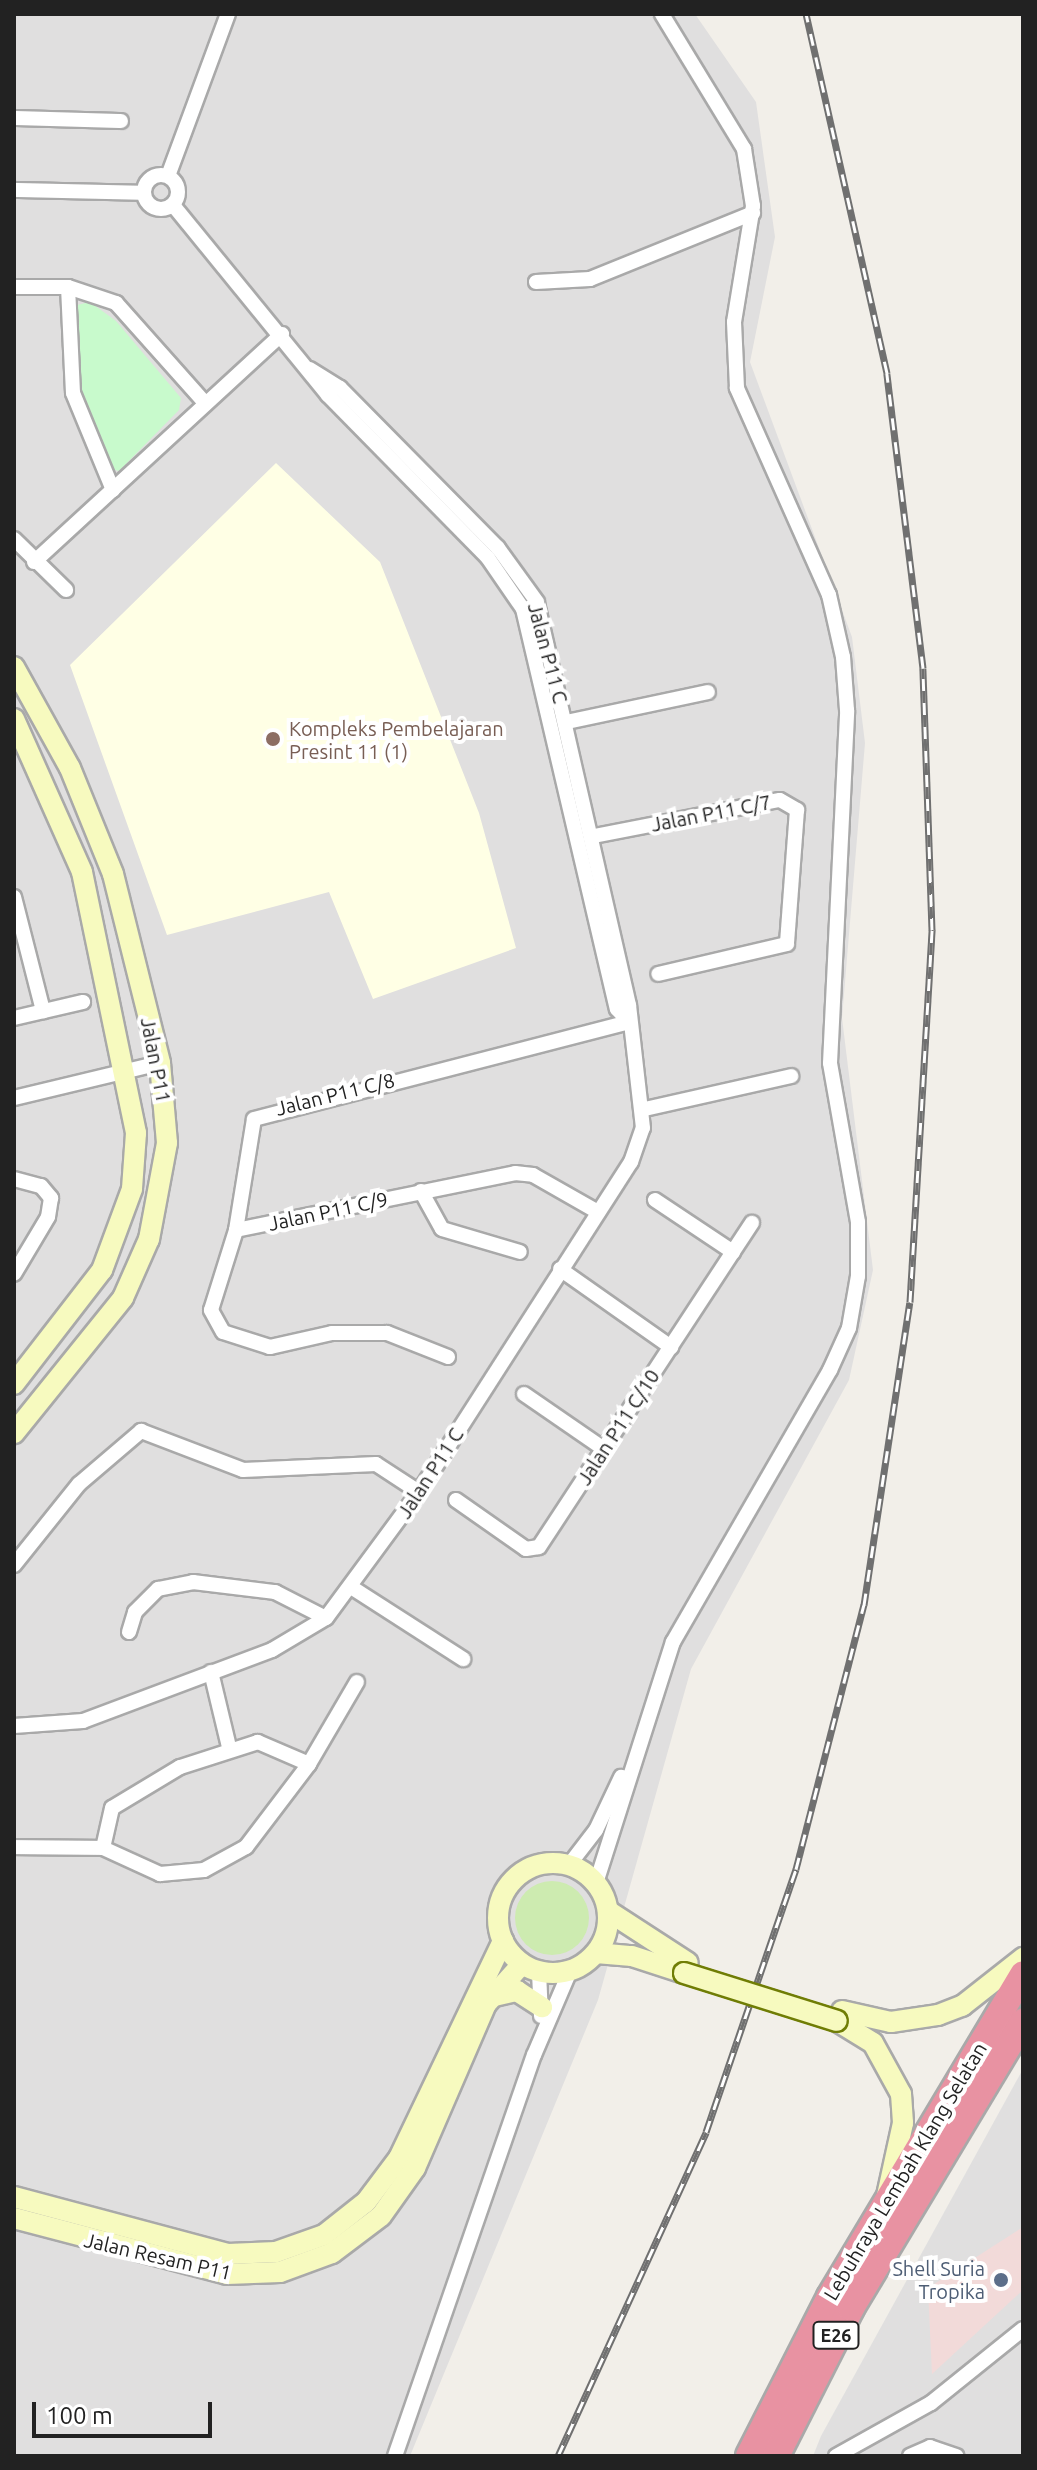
<!DOCTYPE html>
<style>
body{margin:0}
#map{position:relative;width:1037px;height:2470px;overflow:hidden;background:#f2efe9;font-family:Ubuntu,sans-serif}
div>[style]{position:absolute}
.residential>*{inset:0;background:#e0dfdf}
.commercial>*{inset:0;background:#f2dad9}
.education>*{inset:0;background:#ffffe5}
.grass>*{inset:0;background:#cdebb0}
.round{border-radius:50%}
.park>*{inset:0;background:#c8facc}
.roads{filter:drop-shadow(2px 0 #a9a9a9) drop-shadow(-2px 0 #a9a9a9) drop-shadow(0 2px #a9a9a9) drop-shadow(0 -2px #a9a9a9)}
.street>*{height:14px;margin:-7px;padding:0 7px;transform-origin:7px;border-radius:7px;background:#fff}
.street>.ring{margin:-7px;padding:0;box-sizing:content-box;background:none;border:14px solid #fff;border-radius:50%}
.secondary>*{height:20px;margin:-10px;padding:0 10px;transform-origin:10px;border-radius:10px;background:#f7fabf}
.secondary>.ring{margin:-10px;padding:0;box-sizing:content-box;background:none;border:20px solid #f7fabf;border-radius:50%}
.highway>*{height:26px;margin:-13px;padding:0 13px;transform-origin:13px;border-radius:13px;background:#e892a2}
.rail>*{height:7px;margin-top:-3.5px;transform-origin:0;background:repeating-linear-gradient(90deg,#fff 0 12px,#707070 0 24px);box-sizing:border-box;border-block:2px solid #707070}
.bridges{filter:drop-shadow(2px 0 #707d05) drop-shadow(-2px 0 #707d05) drop-shadow(0 2px #707d05) drop-shadow(0 -2px #707d05)}
.secondary-bridge>*{height:20px;margin:-10px;padding:0 10px;transform-origin:10px;border-radius:10px;background:#f7fabf}
.dots>*{width:22px;height:22px;translate:-50% -50%;box-sizing:border-box;border:4px solid #fff;border-radius:50%}
span{translate:-50% -50%;white-space:nowrap;text-align:center;line-height:1.15;-webkit-text-stroke:8px #fff;paint-order:stroke}
.shield-label span{padding:2px 6px;background:#fff;border:2px solid;border-radius:6px;-webkit-text-stroke-width:0}
.shield-label{font-size:18px;color:#222;font-weight:700}
.street-label{font-size:20px;color:#222}
.education-label{font-size:20px;color:#785e54}
.left{translate:0 -50%;text-align:left}
.service-label{font-size:20px;color:#4e5e75}
.right{translate:-100% -50%;text-align:right}
.frame{position:absolute;inset:0;border:16px solid #222;pointer-events:none}
.scale{position:absolute;left:32px;top:2402px;width:180px;height:36px;box-sizing:border-box;border:4px solid #222;border-top:0;padding-left:10px;font-size:24px;line-height:28px;white-space:nowrap;color:#222;-webkit-text-stroke:6px #fff;paint-order:stroke}
</style>
<div id="map">
<div class="residential">
<div style="clip-path:polygon(14px 14px,695px 14px,756px 102px,775px 237px,750px 362px,852px 637px,865px 743px,842px 1018px,873px 1270px,849px 1380px,691px 1669px,598px 2000px,410px 2456px,14px 2456px)"></div>
<div style="clip-path:polygon(1023px 2069px,1023px 2456px,813px 2456px,821px 2436px)"></div>
</div>
<div class="commercial">
<div style="clip-path:polygon(1023px 2227px,1023px 2290px,932px 2374px,928px 2288px)"></div>
</div>
<div class="education">
<div style="clip-path:polygon(276px 463px,380px 562px,479px 813px,516px 948px,373px 999px,329px 892px,167px 935px,70px 665px)"></div>
</div>
<div class="grass">
<div class="round" style="left:515px;top:1881px;width:74px;height:74px"></div>
</div>
<div class="park">
<div style="clip-path:polygon(90px 302px,116px 321px,181px 398px,179px 410px,119px 471px,108px 468px,77px 391px,77px 305px)"></div>
</div>
<div class="roads">
<div class="street">
<div style="left:14px;top:118px;width:107px;rotate:1.6deg"></div>
<div class="ring" style="left:144px;top:175px;width:20px;height:20px"></div>
<div style="left:168px;top:176px;width:173px;rotate:-69.7deg"></div>
<div style="left:14px;top:190px;width:130px;rotate:1.3deg"></div>
<div style="left:173px;top:205px;width:245px;rotate:50.8deg"></div>
<div style="left:328px;top:395px;width:228px;rotate:45.5deg"></div>
<div style="left:488px;top:558px;width:62px;rotate:55.5deg"></div>
<div style="left:523px;top:609px;width:411px;rotate:76.8deg"></div>
<div style="left:617px;top:1009px;width:18px;rotate:47deg"></div>
<div style="left:536px;top:282px;width:54px;rotate:-3.2deg"></div>
<div style="left:590px;top:279px;width:176px;rotate:-22deg"></div>
<div style="left:14px;top:287px;width:54px"></div>
<div style="left:68px;top:287px;width:51px;rotate:18.4deg"></div>
<div style="left:116px;top:303px;width:134px;rotate:48.3deg"></div>
<div style="left:68px;top:287px;width:106px;rotate:87.3deg"></div>
<div style="left:73px;top:393px;width:105px;rotate:67.6deg"></div>
<div style="left:14px;top:539px;width:73px;rotate:44.4deg"></div>
<div style="left:34px;top:562px;width:337px;rotate:-42.6deg"></div>
<div style="left:567px;top:722px;width:144px;rotate:-12deg"></div>
<div style="left:594px;top:836px;width:189px;rotate:-11deg"></div>
<div style="left:780px;top:800px;width:20px;rotate:30deg"></div>
<div style="left:797px;top:810px;width:134px;rotate:94.3deg"></div>
<div style="left:787px;top:944px;width:132px;rotate:166.9deg"></div>
<div style="left:14px;top:897px;width:118px;rotate:75.7deg"></div>
<div style="left:14px;top:1018px;width:71px;rotate:-13.1deg"></div>
<div style="left:14px;top:1098px;width:150px;rotate:-13.5deg"></div>
<div style="left:645px;top:1109px;width:150px;rotate:-12.7deg"></div>
<div style="left:14px;top:1179px;width:28px;rotate:15deg"></div>
<div style="left:41px;top:1186px;width:16px;rotate:50deg"></div>
<div style="left:51px;top:1198px;width:19px;rotate:99deg"></div>
<div style="left:48px;top:1217px;width:66px;rotate:120.8deg"></div>
<div style="left:421px;top:1191px;width:43px;rotate:61.1deg"></div>
<div style="left:442px;top:1229px;width:81px;rotate:16.4deg"></div>
<div style="left:655px;top:1200px;width:94px;rotate:33.7deg"></div>
<div style="left:236px;top:1230px;width:285px;rotate:-11.5deg"></div>
<div style="left:515px;top:1173px;width:18px;rotate:6deg"></div>
<div style="left:533px;top:1175px;width:75px;rotate:29.6deg"></div>
<div style="left:560px;top:1269px;width:136px;rotate:35.1deg"></div>
<div style="left:448px;top:1357px;width:66px;rotate:-158.5deg"></div>
<div style="left:387px;top:1333px;width:55px;rotate:180deg"></div>
<div style="left:332px;top:1333px;width:64px;rotate:167.3deg"></div>
<div style="left:270px;top:1347px;width:49px;rotate:-162.3deg"></div>
<div style="left:223px;top:1332px;width:25px;rotate:-119deg"></div>
<div style="left:211px;top:1310px;width:84px;rotate:-72.6deg"></div>
<div style="left:236px;top:1230px;width:112px;rotate:-80.8deg"></div>
<div style="left:254px;top:1119px;width:387px;rotate:-14.5deg"></div>
<div style="left:524px;top:1394px;width:97px;rotate:34.5deg"></div>
<div style="left:456px;top:1500px;width:85px;rotate:35deg"></div>
<div style="left:526px;top:1549px;width:13px;rotate:-9deg"></div>
<div style="left:539px;top:1547px;width:388px;rotate:-56.7deg"></div>
<div style="left:14px;top:1565px;width:104px;rotate:-51.3deg"></div>
<div style="left:79px;top:1484px;width:82px;rotate:-40.5deg"></div>
<div style="left:141px;top:1431px;width:109px;rotate:20.9deg"></div>
<div style="left:243px;top:1470px;width:133px;rotate:-2.6deg"></div>
<div style="left:376px;top:1464px;width:51px;rotate:33.1deg"></div>
<div style="left:354px;top:1589px;width:130px;rotate:32.7deg"></div>
<div style="left:129px;top:1632px;width:21px;rotate:-73deg"></div>
<div style="left:135px;top:1612px;width:33px;rotate:-45deg"></div>
<div style="left:158px;top:1589px;width:36px;rotate:-11deg"></div>
<div style="left:193px;top:1582px;width:83px;rotate:7deg"></div>
<div style="left:275px;top:1592px;width:57px;rotate:27deg"></div>
<div style="left:211px;top:1672px;width:77px;rotate:76.5deg"></div>
<div style="left:14px;top:1726px;width:69px;rotate:-4.1deg"></div>
<div style="left:83px;top:1721px;width:202px;rotate:-20.6deg"></div>
<div style="left:272px;top:1650px;width:63px;rotate:-30.7deg"></div>
<div style="left:326px;top:1618px;width:157px;rotate:-53.6deg"></div>
<div style="left:419px;top:1492px;width:392px;rotate:-57.3deg"></div>
<div style="left:631px;top:1162px;width:36px;rotate:-71deg"></div>
<div style="left:643px;top:1128px;width:124px;rotate:-96.5deg"></div>
<div style="left:629px;top:1005px;width:413px;rotate:-102.9deg"></div>
<div style="left:537px;top:602px;width:67px;rotate:-125.8deg"></div>
<div style="left:498px;top:548px;width:225px;rotate:-134.6deg"></div>
<div style="left:340px;top:388px;width:36px;rotate:-148deg"></div>
<div style="left:309px;top:1764px;width:56px;rotate:-156.7deg"></div>
<div style="left:258px;top:1742px;width:82px;rotate:162.2deg"></div>
<div style="left:180px;top:1767px;width:79px;rotate:148.9deg"></div>
<div style="left:112px;top:1808px;width:41px;rotate:102.7deg"></div>
<div style="left:103px;top:1848px;width:63px;rotate:24.5deg"></div>
<div style="left:160px;top:1874px;width:44px;rotate:-5.2deg"></div>
<div style="left:204px;top:1870px;width:48px;rotate:-28.7deg"></div>
<div style="left:246px;top:1847px;width:104px;rotate:-52.8deg"></div>
<div style="left:309px;top:1764px;width:95px;rotate:-59.7deg"></div>
<div style="left:14px;top:1847px;width:89px;rotate:0.6deg"></div>
<div style="left:569px;top:1865px;width:44px;rotate:-52.4deg"></div>
<div style="left:596px;top:1830px;width:59px;rotate:-64.7deg"></div>
<div style="left:596px;top:1883px;width:253px;rotate:-72.3deg"></div>
<div style="left:673px;top:1642px;width:314px;rotate:-60deg"></div>
<div style="left:830px;top:1370px;width:46px;rotate:-65.7deg"></div>
<div style="left:849px;top:1328px;width:53px;rotate:-80.2deg"></div>
<div style="left:858px;top:1276px;width:54px;rotate:-90deg"></div>
<div style="left:858px;top:1222px;width:161px;rotate:-100deg"></div>
<div style="left:830px;top:1063px;width:353px;rotate:-87.2deg"></div>
<div style="left:847px;top:710px;width:53px;rotate:-94.3deg"></div>
<div style="left:843px;top:657px;width:64px;rotate:-102.7deg"></div>
<div style="left:829px;top:595px;width:227px;rotate:-114deg"></div>
<div style="left:737px;top:388px;width:66px;rotate:-92.6deg"></div>
<div style="left:734px;top:322px;width:118px;rotate:-80.7deg"></div>
<div style="left:753px;top:206px;width:58px;rotate:-99deg"></div>
<div style="left:744px;top:149px;width:158px;rotate:-121.3deg"></div>
<div style="left:539px;top:1972px;width:44px;rotate:87.4deg"></div>
<div style="left:395px;top:2456px;width:424px;rotate:-70.9deg"></div>
<div style="left:534px;top:2055px;width:91px;rotate:-66.8deg"></div>
<div style="left:836px;top:2456px;width:109px;rotate:-29.2deg"></div>
<div style="left:931px;top:2403px;width:118px;rotate:-38.8deg"></div>
<div style="left:910px;top:2456px;width:22px;rotate:-24deg"></div>
<div style="left:930px;top:2447px;width:28px;rotate:19deg"></div>
</div>
<div class="secondary">
<div style="left:14px;top:667px;width:115px;rotate:61deg"></div>
<div style="left:70px;top:768px;width:114px;rotate:67.9deg"></div>
<div style="left:113px;top:874px;width:195px;rotate:76deg"></div>
<div style="left:160px;top:1063px;width:80px;rotate:85deg"></div>
<div style="left:167px;top:1143px;width:98px;rotate:100.6deg"></div>
<div style="left:149px;top:1239px;width:64px;rotate:113.8deg"></div>
<div style="left:123px;top:1298px;width:174px;rotate:128.9deg"></div>
<div style="left:14px;top:719px;width:167px;rotate:66deg"></div>
<div style="left:82px;top:872px;width:267px;rotate:78.3deg"></div>
<div style="left:136px;top:1133px;width:56px;rotate:94.1deg"></div>
<div style="left:132px;top:1189px;width:86px;rotate:110.3deg"></div>
<div style="left:102px;top:1270px;width:144px;rotate:127.7deg"></div>
<div class="ring" style="left:498px;top:1863px;width:90px;height:90px"></div>
<div style="left:608px;top:1911px;width:95px;rotate:33deg"></div>
<div style="left:596px;top:1953px;width:36px;rotate:5deg"></div>
<div style="left:632px;top:1956px;width:55px;rotate:18.1deg"></div>
<div style="left:490px;top:1997px;width:28px;rotate:-13deg"></div>
<div style="left:517px;top:1991px;width:30px;rotate:33deg"></div>
<div style="left:842px;top:2011px;width:50px;rotate:12.7deg"></div>
<div style="left:891px;top:2022px;width:48px;rotate:-8.5deg"></div>
<div style="left:938px;top:2015px;width:26px;rotate:-21deg"></div>
<div style="left:962px;top:2006px;width:78px;rotate:-38.2deg"></div>
<div style="left:837px;top:2021px;width:42px;rotate:31.4deg"></div>
<div style="left:873px;top:2043px;width:58px;rotate:61.2deg"></div>
<div style="left:901px;top:2094px;width:29px;rotate:86deg"></div>
<div style="left:903px;top:2123px;width:79px;rotate:102.4deg"></div>
<div style="left:14px;top:2197px;width:221px;rotate:14.9deg"></div>
<div style="left:228px;top:2254px;width:48px;rotate:-2.4deg"></div>
<div style="left:276px;top:2252px;width:51px;rotate:-19.5deg"></div>
<div style="left:324px;top:2235px;width:53px;rotate:-38.2deg"></div>
<div style="left:366px;top:2202px;width:55px;rotate:-53.1deg"></div>
<div style="left:399px;top:2158px;width:241px;rotate:-64.4deg"></div>
<div style="left:14px;top:2218px;width:220px;rotate:14.7deg"></div>
<div style="left:227px;top:2274px;width:53px;rotate:-2.2deg"></div>
<div style="left:280px;top:2272px;width:55px;rotate:-20.1deg"></div>
<div style="left:332px;top:2253px;width:61px;rotate:-37.1deg"></div>
<div style="left:381px;top:2216px;width:59px;rotate:-54.7deg"></div>
<div style="left:415px;top:2168px;width:179px;rotate:-66.6deg"></div>
<div style="left:486px;top:2004px;width:54px;rotate:-48deg"></div>
</div>
<div class="highway">
<div style="left:749px;top:2456px;width:178px;rotate:-63deg"></div>
<div style="left:830px;top:2297px;width:376px;rotate:-59.1deg"></div>
<div style="left:776px;top:2456px;width:166px;rotate:-63.1deg"></div>
<div style="left:851px;top:2308px;width:334px;rotate:-59deg"></div>
</div>
</div>
<div class="rail">
<div style="left:558px;top:2456px;width:356px;rotate:-65.4deg"></div>
<div style="left:706px;top:2132px;width:278px;rotate:-71.1deg"></div>
<div style="left:796px;top:1869px;width:273px;rotate:-75.6deg"></div>
<div style="left:864px;top:1605px;width:306px;rotate:-81.4deg"></div>
<div style="left:910px;top:1302px;width:373px;rotate:-86.6deg"></div>
<div style="left:932px;top:930px;width:262px;rotate:-92deg"></div>
<div style="left:923px;top:668px;width:297px;rotate:-97deg"></div>
<div style="left:887px;top:373px;width:368px;rotate:-102.7deg"></div>
</div>
<div class="bridges">
<div class="secondary-bridge">
<div style="left:684px;top:1973px;width:160px;rotate:17.4deg"></div>
</div>
</div>
<div class="dots">
<div style="left:273px;top:739px;background:#8d6e63"></div>
<div style="left:1001px;top:2280px;background:#5c6f8a"></div>
</div>
<div class="shield-label">
<span style="left:836px;top:2335px">E26</span>
</div>
<div class="street-label">
<span style="left:548px;top:653px;rotate:75deg">Jalan P11 C</span>
<span style="left:711px;top:813px;rotate:-11deg">Jalan P11 C/7</span>
<span style="left:156px;top:1060px;rotate:79deg">Jalan P11</span>
<span style="left:335px;top:1094px;rotate:-14deg">Jalan P11 C/8</span>
<span style="left:328px;top:1211px;rotate:-12deg">Jalan P11 C/9</span>
<span style="left:618px;top:1427px;rotate:-57deg">Jalan P11 C/10</span>
<span style="left:430px;top:1473px;rotate:-57deg">Jalan P11 C</span>
<span style="left:905px;top:2171px;rotate:-59deg">Lebuhraya Lembah Klang Selatan</span>
<span style="left:158px;top:2256px;rotate:13deg">Jalan Resam P11</span>
</div>
<div class="education-label">
<span class="left" style="left:289px;top:740px">Kompleks Pembelajaran<br>Presint 11 (1)</span>
</div>
<div class="service-label">
<span class="right" style="left:985px;top:2280px">Shell Suria<br>Tropika</span>
</div>
<div class="frame"></div>
<div class="scale">100 m</div>
</div>
